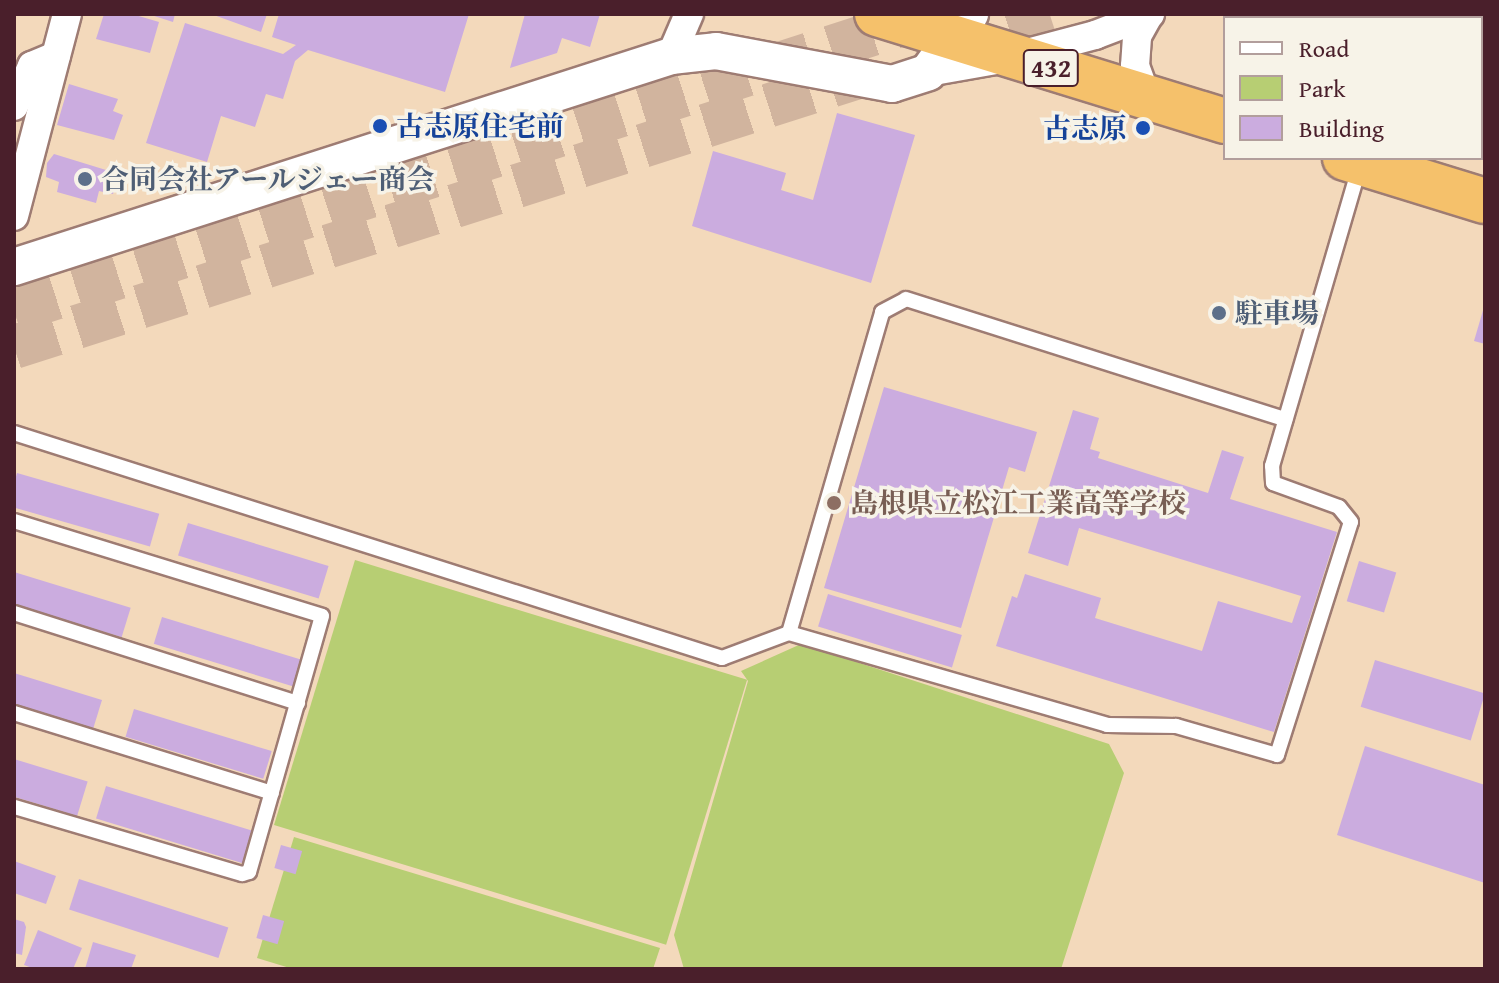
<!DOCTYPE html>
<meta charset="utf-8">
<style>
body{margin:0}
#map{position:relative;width:1499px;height:983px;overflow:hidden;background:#f3d9bb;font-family:"Gentium Book Plus","Noto Serif JP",serif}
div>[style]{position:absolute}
.green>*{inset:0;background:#b7ce73;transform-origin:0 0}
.building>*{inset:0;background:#cbacdf;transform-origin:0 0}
.motorway-tunnel>*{height:44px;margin-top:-22px;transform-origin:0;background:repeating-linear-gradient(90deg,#d1b49e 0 44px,transparent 0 66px)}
.roads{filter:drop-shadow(2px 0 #9e7c73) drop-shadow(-2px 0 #9e7c73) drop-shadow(0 2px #9e7c73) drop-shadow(0 -2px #9e7c73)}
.service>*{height:14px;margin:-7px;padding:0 7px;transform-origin:7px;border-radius:7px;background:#fff}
.minor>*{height:28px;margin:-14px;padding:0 14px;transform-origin:14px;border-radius:14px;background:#fff}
.tertiary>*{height:36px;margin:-18px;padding:0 18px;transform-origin:18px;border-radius:18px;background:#fff}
.trunk>*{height:44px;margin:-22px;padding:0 22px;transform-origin:22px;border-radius:22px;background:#f5c16b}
.dots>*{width:22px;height:22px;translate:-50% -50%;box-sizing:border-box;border:4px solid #f7f3e8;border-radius:50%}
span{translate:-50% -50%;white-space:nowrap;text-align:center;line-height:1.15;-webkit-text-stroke:7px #f7f3e8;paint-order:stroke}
.shield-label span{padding:2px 6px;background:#f7f3e8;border:2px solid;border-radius:6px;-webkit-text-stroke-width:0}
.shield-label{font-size:26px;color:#4a1f2b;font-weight:700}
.transit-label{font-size:28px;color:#164399;font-weight:700}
.left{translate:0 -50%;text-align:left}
.right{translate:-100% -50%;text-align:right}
.service-label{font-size:28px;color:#4e5e75;font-weight:700}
.education-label{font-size:28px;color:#785e54;font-weight:700}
.frame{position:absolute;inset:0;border:16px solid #4a1f2b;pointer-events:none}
.legend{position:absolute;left:1223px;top:16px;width:260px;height:144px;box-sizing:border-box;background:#f7f3e8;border:2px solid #b29e9c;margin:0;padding:10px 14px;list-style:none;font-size:24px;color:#4a1f2b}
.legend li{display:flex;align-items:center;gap:16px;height:40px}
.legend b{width:40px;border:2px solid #b29e9c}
</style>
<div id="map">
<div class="green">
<div style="left:355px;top:560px;width:410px;height:277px;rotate:17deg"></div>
<div style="clip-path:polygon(801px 644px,1109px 744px,1124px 773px,1061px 969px,684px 969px,674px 935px,748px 681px,741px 671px)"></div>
<div style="clip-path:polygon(294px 837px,660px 948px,653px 969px,293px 969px,257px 958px)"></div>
</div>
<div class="building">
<div style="clip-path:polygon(104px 14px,132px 14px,159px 22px,150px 53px,96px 39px)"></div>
<div style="clip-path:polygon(148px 14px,175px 14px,173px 22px)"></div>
<div style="clip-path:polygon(211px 14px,267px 14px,261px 32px)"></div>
<div style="clip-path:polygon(279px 14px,469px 14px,445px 92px,308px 50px,295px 61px,283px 99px,266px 94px,255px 127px,221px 116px,207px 162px,146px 143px,185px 23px,283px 54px,296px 45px,272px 37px)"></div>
<div style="clip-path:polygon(525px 14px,600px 14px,590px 47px,562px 38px,557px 53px,510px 68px)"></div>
<div style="left:1268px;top:14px;width:74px;height:4px"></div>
<div style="clip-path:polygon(69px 84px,118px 99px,113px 111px,123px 115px,114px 140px,57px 125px)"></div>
<div style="clip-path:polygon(837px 113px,915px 135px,871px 283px,692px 226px,713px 151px,786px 173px,781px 190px,813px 200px)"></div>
<div style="clip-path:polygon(54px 154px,119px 174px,113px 194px,99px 191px,96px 203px,57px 192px,59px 182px,46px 177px,47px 163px)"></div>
<div style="clip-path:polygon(1484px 307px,1485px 307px,1485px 344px,1474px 341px)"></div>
<div style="clip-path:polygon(884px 387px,1037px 432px,1025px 472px,1009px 467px,961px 628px,824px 588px)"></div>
<div style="clip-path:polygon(1073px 410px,1099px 418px,1090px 449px,1100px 452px,1098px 458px,1208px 493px,1222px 450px,1244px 457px,1230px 499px,1337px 532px,1274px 732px,996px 646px,1012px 596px,1017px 598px,1025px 574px,1101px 598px,1095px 618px,1202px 651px,1218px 601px,1292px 623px,1301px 596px,1079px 528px,1068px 566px,1028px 553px)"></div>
<div style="left:17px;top:473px;width:148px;height:34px;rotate:16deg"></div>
<div style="left:188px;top:523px;width:147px;height:34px;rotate:17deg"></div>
<div style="left:1359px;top:561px;width:39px;height:42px;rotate:17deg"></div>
<div style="left:14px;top:572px;width:122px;height:31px;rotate:17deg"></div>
<div style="left:828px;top:594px;width:140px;height:34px;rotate:17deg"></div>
<div style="left:162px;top:617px;width:146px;height:28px;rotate:17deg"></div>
<div style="left:1375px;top:660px;width:115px;height:49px;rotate:17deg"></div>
<div style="left:14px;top:673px;width:92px;height:35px;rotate:17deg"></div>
<div style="left:134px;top:709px;width:144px;height:29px;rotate:17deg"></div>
<div style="clip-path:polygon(1365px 746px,1485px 785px,1485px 883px,1337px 835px)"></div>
<div style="left:14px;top:759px;width:77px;height:36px;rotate:17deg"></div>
<div style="left:106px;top:786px;width:155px;height:34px;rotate:17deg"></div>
<div style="left:281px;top:845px;width:22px;height:24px;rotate:16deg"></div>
<div style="clip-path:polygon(14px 861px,56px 876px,46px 904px,14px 893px)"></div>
<div style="left:79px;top:879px;width:157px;height:32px;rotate:18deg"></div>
<div style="left:263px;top:915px;width:22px;height:24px;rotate:16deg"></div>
<div style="clip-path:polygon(14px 919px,24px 922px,26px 927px,22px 955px,14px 953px)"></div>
<div style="clip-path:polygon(38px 930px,82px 948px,73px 969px,35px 969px,24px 965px)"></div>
<div style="clip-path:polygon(93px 942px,136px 955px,131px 969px,85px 969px)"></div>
</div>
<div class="motorway-tunnel">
<div style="left:946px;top:48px;width:109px;rotate:-18.1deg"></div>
<div style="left:14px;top:311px;width:957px;rotate:-17.89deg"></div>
<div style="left:14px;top:347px;width:906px;rotate:-17.74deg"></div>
</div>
<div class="roads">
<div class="service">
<div style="left:14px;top:433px;width:743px;rotate:17.63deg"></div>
<div style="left:722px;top:658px;width:72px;rotate:-20.5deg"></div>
<div style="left:789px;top:633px;width:331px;rotate:16.1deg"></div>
<div style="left:1107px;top:725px;width:69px;rotate:0.8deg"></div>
<div style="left:1176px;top:726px;width:105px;rotate:16deg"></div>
<div style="left:1277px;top:755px;width:244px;rotate:-72.4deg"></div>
<div style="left:1351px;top:522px;width:19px;rotate:-129deg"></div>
<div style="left:1339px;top:507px;width:70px;rotate:-160deg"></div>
<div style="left:1273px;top:483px;width:17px;rotate:-93deg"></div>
<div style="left:1272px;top:466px;width:310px;rotate:-73.7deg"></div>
<div style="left:14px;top:521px;width:322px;rotate:17.1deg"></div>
<div style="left:322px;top:616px;width:266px;rotate:105.9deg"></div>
<div style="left:249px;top:872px;width:7px;rotate:164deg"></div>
<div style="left:242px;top:874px;width:238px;rotate:-163.6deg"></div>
<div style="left:14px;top:613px;width:298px;rotate:17.6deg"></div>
<div style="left:789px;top:633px;width:334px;rotate:-73.8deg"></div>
<div style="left:882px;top:312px;width:27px;rotate:-28deg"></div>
<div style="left:906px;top:299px;width:398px;rotate:17.6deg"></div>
<div style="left:14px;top:713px;width:270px;rotate:17.2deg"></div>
</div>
<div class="minor">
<div style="left:671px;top:56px;width:46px;rotate:-66.8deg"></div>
<div style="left:928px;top:72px;width:85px;rotate:-10.1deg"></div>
<div style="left:1012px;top:57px;width:86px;rotate:-14.8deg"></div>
<div style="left:1095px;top:35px;width:59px;rotate:-20.9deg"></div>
<div style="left:1146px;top:96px;width:32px;rotate:-110deg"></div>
<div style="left:1135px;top:66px;width:30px;rotate:-86deg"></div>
<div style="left:1137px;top:36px;width:25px;rotate:-61deg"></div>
<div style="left:14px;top:106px;width:44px;rotate:-65.8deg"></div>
<div style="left:32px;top:66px;width:26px;rotate:-23deg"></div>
<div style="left:14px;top:216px;width:209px;rotate:-75.3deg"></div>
</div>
<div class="tertiary">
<div style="left:14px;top:267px;width:690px;rotate:-17.8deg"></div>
<div style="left:671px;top:56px;width:45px;rotate:-6.3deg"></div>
<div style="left:716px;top:51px;width:179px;rotate:10.6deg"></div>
<div style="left:892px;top:84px;width:38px;rotate:-18deg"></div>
<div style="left:928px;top:72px;width:72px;rotate:-54.1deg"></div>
</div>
<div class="trunk">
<div style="left:877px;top:14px;width:364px;rotate:17.1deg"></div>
<div style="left:1345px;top:158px;width:146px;rotate:17.1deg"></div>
</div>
</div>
<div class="dots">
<div style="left:380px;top:126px;background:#1a4fb4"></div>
<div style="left:1143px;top:128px;background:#1a4fb4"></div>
<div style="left:85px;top:179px;background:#5c6f8a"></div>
<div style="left:1219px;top:313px;background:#5c6f8a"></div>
<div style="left:834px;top:503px;background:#8d6e63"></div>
</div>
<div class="shield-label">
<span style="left:1051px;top:68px">432</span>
</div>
<div class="transit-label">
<span class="left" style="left:396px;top:126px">古志原住宅前</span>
<span class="right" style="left:1127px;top:128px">古志原</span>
</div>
<div class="service-label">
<span class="left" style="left:101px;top:179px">合同会社アールジェー商会</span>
<span class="left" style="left:1235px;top:313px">駐車場</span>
</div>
<div class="education-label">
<span class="left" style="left:850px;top:503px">島根県立松江工業高等学校</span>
</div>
<div class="frame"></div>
<ul class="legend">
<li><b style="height:10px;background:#fff"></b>Road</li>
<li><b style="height:22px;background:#b7ce73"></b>Park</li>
<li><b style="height:22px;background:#cbacdf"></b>Building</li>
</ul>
</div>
